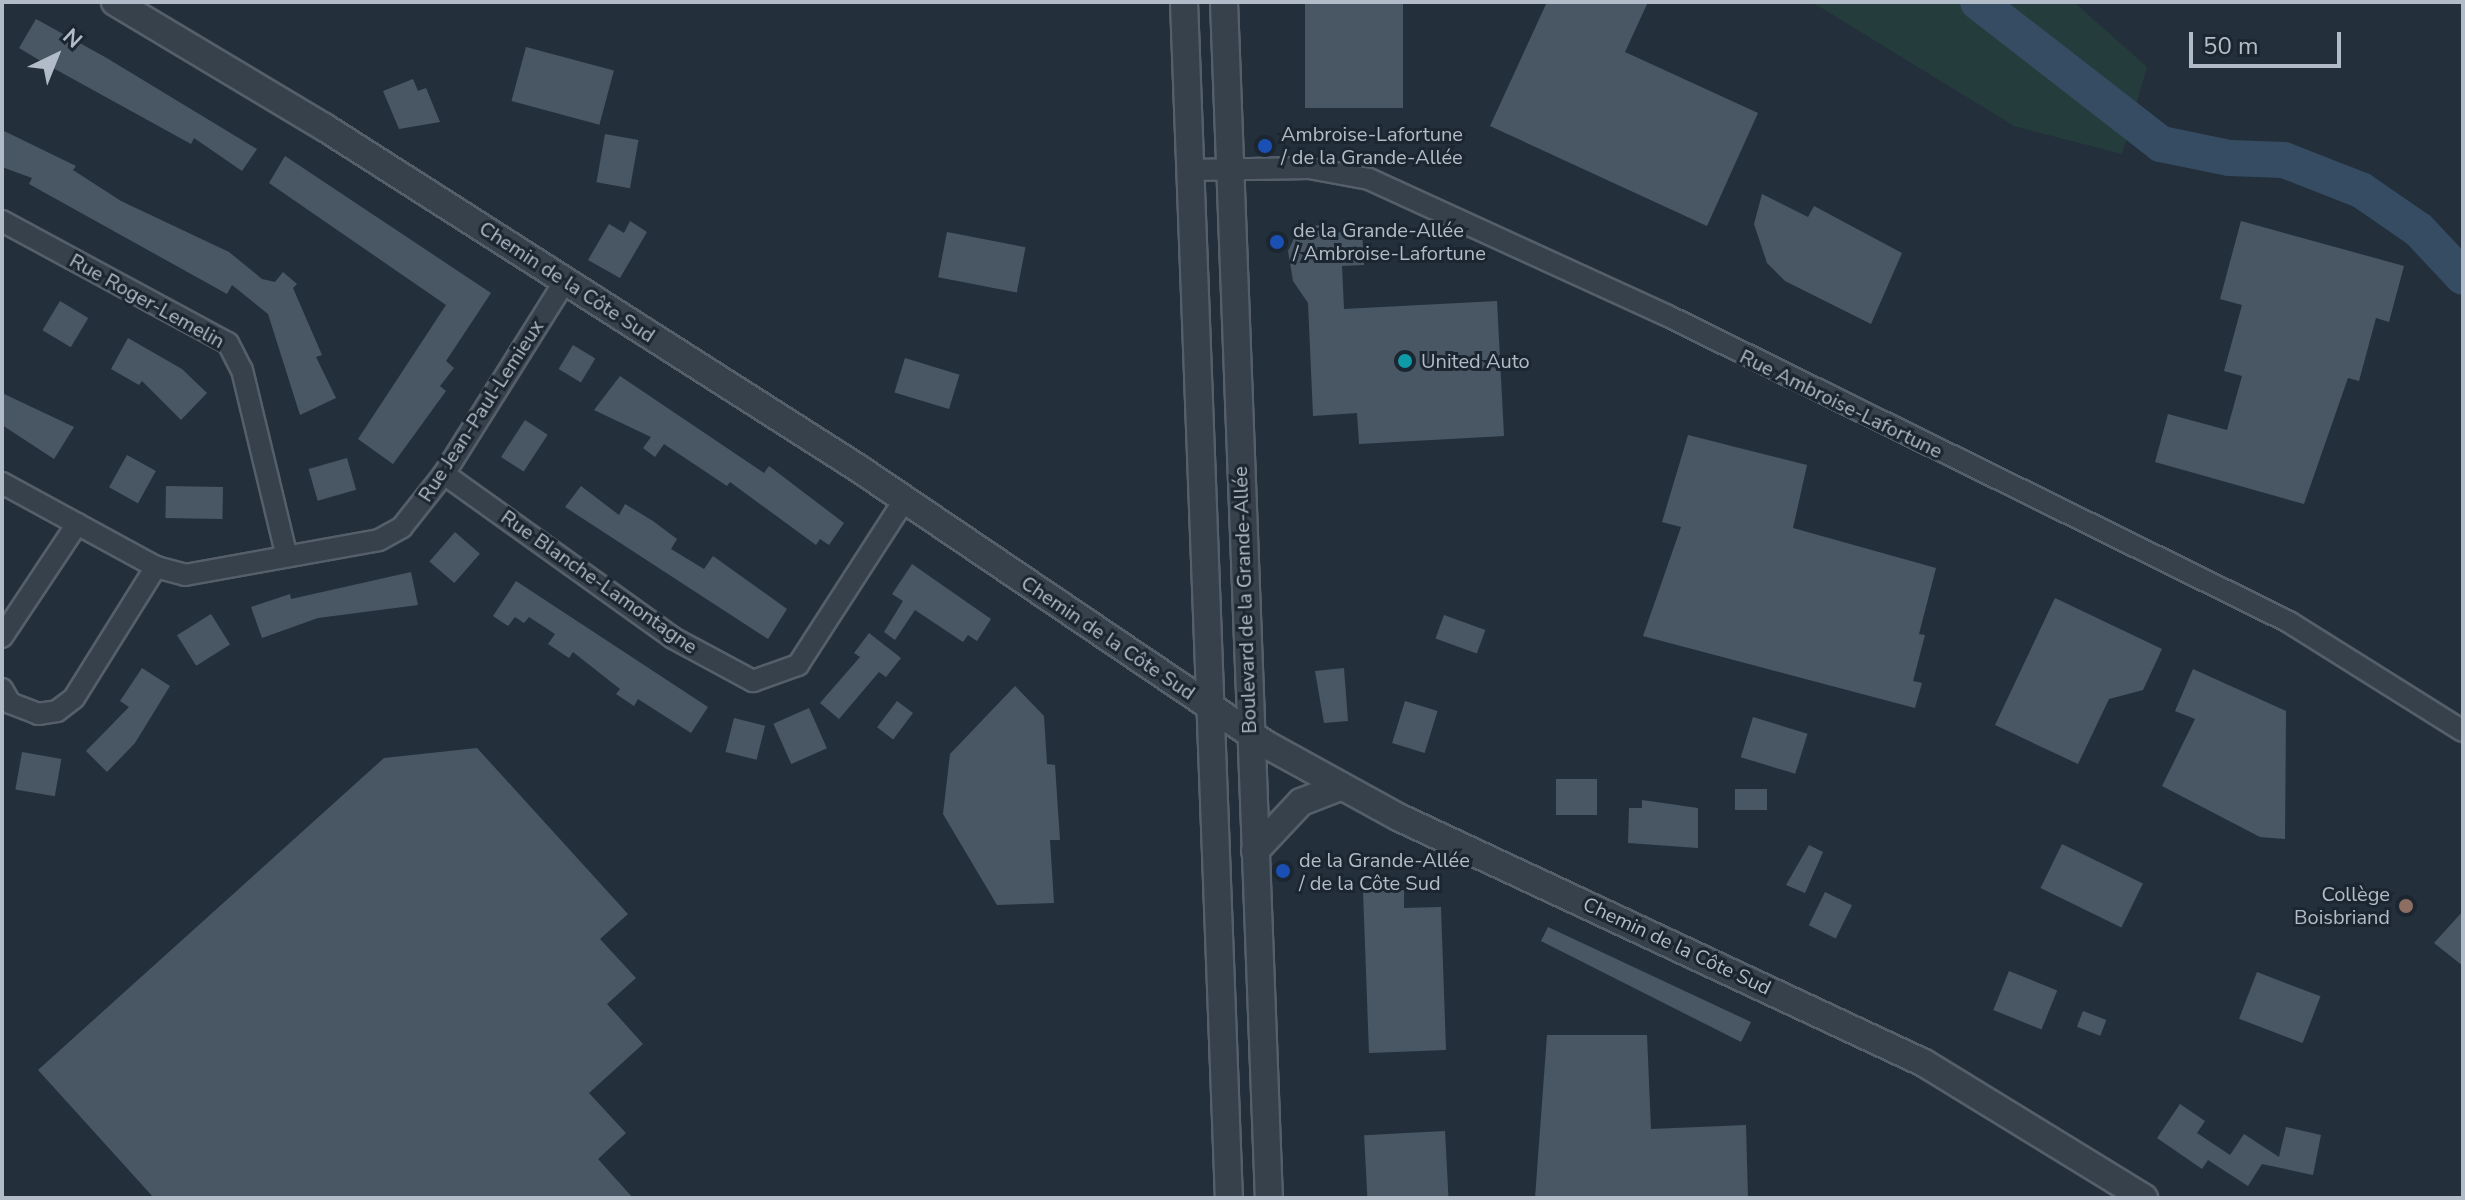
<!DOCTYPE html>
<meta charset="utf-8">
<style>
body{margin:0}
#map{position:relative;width:2465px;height:1200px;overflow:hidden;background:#23303c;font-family:"Nunito Sans",sans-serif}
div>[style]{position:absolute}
.green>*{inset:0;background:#253c3d}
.river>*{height:36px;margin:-18px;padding:0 18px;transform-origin:18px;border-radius:18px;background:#364c63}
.building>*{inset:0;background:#495765;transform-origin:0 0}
.roads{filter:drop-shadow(2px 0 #555f6a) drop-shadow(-2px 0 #555f6a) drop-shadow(0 2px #555f6a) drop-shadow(0 -2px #555f6a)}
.minor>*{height:20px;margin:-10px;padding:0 10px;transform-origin:10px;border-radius:10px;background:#37414c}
.tertiary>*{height:26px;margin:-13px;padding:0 13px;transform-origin:13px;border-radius:13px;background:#37414c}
.dots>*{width:22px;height:22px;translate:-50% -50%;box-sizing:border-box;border:4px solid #1c2631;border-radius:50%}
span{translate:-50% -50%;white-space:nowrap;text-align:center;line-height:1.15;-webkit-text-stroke:6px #1c2631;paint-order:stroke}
.poi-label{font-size:20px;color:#b2bcc8}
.left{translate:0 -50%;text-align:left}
.right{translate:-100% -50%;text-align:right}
.street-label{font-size:20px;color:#b2bcc8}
.frame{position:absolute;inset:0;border:4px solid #b2bcc8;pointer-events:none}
.north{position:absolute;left:16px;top:16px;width:80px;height:80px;-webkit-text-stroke:6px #1c2631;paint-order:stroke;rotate:43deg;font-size:22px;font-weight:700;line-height:32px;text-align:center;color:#b2bcc8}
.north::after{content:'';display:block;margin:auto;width:28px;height:36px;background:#b2bcc8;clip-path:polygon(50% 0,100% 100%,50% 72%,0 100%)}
.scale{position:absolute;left:2189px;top:32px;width:152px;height:36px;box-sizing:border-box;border:4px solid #b2bcc8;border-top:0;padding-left:10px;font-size:24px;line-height:28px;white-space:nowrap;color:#b2bcc8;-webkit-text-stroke:6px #1c2631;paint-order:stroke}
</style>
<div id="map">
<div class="green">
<div style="clip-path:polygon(1812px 2px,2074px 2px,2147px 67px,2122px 154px,2014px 126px)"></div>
</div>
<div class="river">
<div style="left:1978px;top:2px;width:232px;rotate:37.8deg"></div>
<div style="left:2161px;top:144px;width:69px;rotate:11.6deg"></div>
<div style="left:2229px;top:158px;width:55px;rotate:2.1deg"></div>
<div style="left:2284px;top:160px;width:83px;rotate:21.3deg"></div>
<div style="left:2361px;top:190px;width:70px;rotate:34.6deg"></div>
<div style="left:2419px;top:230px;width:64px;rotate:46.9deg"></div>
</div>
<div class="building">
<div style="left:1305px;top:2px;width:98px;height:106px"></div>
<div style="clip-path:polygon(1547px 2px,1648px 2px,1625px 52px,1758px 113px,1707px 226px,1490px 126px)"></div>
<div style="clip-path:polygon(36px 19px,105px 57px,257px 149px,242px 171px,194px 138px,191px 144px,44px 63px,19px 48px)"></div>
<div style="left:526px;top:47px;width:91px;height:56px;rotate:15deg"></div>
<div style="clip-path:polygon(413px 79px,418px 91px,426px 88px,440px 122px,399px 129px,383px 91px)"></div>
<div style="clip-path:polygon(2px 130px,76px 166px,73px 170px,121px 201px,229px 252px,262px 279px,275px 282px,283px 272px,297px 284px,293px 288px,322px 355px,316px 357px,336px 398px,300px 415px,268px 314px,232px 285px,227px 294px,29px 184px,32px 178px,2px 167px)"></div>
<div style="left:605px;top:134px;width:34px;height:49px;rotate:10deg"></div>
<div style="clip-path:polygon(285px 156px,491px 293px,446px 361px,454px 368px,440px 386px,446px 391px,393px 464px,358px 439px,446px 305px,269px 183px)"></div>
<div style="clip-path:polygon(1762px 194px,1808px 217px,1814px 206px,1902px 253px,1871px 324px,1785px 281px,1767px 263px,1754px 224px)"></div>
<div style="clip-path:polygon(630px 221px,647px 232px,620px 278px,588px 260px,609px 224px,624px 233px)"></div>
<div style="clip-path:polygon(2241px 221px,2404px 266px,2389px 322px,2376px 318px,2359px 381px,2348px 378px,2304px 504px,2155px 462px,2168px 414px,2227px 430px,2242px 376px,2224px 371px,2242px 305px,2220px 299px)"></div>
<div style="clip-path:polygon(1325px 225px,1326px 233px,1362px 231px,1364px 265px,1342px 266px,1344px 309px,1497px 301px,1504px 436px,1359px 444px,1357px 413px,1313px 416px,1308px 303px,1293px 281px,1288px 251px,1300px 226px)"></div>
<div style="left:947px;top:232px;width:80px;height:46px;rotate:11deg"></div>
<div style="left:60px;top:301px;width:33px;height:34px;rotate:31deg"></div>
<div style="clip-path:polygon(128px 338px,182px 369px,207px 393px,181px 420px,142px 381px,139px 385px,111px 369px)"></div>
<div style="left:573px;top:345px;width:26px;height:28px;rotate:31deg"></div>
<div style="left:905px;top:358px;width:57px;height:36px;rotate:17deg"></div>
<div style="clip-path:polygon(620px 376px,764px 473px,769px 466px,844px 523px,829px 545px,820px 539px,816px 545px,730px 482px,727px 486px,664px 444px,655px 457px,643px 448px,651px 437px,594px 410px)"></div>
<div style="clip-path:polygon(2px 393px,74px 427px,54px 459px,2px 425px)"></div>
<div style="left:525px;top:420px;width:27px;height:44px;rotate:33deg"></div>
<div style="clip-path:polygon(1688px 435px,1807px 465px,1793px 528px,1936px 568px,1919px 634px,1925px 635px,1913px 681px,1922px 683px,1915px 708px,1643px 636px,1681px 527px,1662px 522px)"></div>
<div style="left:127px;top:455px;width:33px;height:37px;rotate:29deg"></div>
<div style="left:347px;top:458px;width:33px;height:40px;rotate:74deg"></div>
<div style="left:166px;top:486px;width:57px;height:32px;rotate:1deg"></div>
<div style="clip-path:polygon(581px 486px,619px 515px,625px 504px,653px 521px,677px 539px,671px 549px,704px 569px,713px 556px,787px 609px,768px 639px,565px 507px)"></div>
<div style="left:455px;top:532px;width:33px;height:39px;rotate:41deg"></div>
<div style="clip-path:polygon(912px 564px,991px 619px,977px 641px,968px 635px,963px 642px,915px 610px,895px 640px,884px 632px,903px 601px,892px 594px)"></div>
<div style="clip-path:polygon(411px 572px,418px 605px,318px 618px,262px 638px,251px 607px,290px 594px,291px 599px)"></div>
<div style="clip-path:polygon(516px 581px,708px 707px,691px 733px,638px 699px,634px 706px,616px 694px,620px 689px,573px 652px,569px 658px,548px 644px,555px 634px,529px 617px,524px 623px,515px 617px,508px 626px,493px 616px)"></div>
<div style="clip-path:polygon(2055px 598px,2162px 649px,2143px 690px,2109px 699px,2078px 764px,1995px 725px)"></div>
<div style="left:211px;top:614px;width:36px;height:40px;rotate:58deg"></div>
<div style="left:1444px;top:615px;width:44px;height:25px;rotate:20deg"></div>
<div style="clip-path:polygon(869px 633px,901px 658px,886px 677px,879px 672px,839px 719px,820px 703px,860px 657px,854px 653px)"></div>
<div style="clip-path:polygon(142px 668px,170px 686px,135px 743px,107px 772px,86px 751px,129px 707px,120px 701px)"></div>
<div style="clip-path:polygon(1344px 668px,1348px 721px,1324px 723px,1315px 671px)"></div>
<div style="clip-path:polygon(2193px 669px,2286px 711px,2285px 839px,2260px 837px,2162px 786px,2195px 719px,2175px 711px)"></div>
<div style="clip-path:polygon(1015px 686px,1044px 716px,1047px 764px,1055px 765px,1060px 840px,1050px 840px,1054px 903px,997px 905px,943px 814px,950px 754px)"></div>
<div style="left:897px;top:701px;width:20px;height:33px;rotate:37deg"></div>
<div style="left:1405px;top:701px;width:34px;height:44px;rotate:17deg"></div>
<div style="left:809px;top:708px;width:44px;height:39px;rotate:66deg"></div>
<div style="left:1753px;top:717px;width:57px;height:42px;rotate:17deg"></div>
<div style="left:734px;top:718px;width:32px;height:35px;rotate:14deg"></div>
<div style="clip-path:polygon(477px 748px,628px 914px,600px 939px,636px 978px,607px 1004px,643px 1044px,589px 1093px,626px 1133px,598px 1159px,633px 1198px,154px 1198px,38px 1070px,384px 758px)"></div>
<div style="left:22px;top:752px;width:40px;height:38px;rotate:10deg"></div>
<div style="left:1556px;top:779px;width:41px;height:36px"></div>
<div style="left:1767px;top:789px;width:21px;height:32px;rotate:90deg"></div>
<div style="clip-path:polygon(1642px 800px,1698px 808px,1698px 848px,1628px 843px,1629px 808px,1642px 808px)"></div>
<div style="left:2062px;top:844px;width:90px;height:49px;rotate:26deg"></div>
<div style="clip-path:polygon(1809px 845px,1823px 852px,1805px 893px,1786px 885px)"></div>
<div style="clip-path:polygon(1404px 890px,1404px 908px,1441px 907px,1446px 1050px,1369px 1053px,1363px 891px)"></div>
<div style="left:1825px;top:892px;width:30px;height:37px;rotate:26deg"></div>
<div style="clip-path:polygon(2463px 911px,2463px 966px,2434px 943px)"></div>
<div style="clip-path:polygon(1548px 927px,1751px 1022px,1741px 1042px,1541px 941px)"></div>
<div style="left:2009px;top:971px;width:52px;height:42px;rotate:22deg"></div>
<div style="left:2257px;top:972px;width:68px;height:50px;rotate:21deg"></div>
<div style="left:2083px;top:1011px;width:25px;height:17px;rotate:21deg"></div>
<div style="clip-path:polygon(1547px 1035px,1647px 1035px,1651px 1129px,1746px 1125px,1748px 1198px,1535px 1198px)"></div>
<div style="clip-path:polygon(2180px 1104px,2205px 1121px,2197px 1133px,2230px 1155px,2244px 1134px,2279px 1157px,2286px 1127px,2321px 1135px,2313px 1175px,2262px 1164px,2248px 1186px,2208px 1160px,2202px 1169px,2157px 1138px)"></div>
<div style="left:1445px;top:1131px;width:67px;height:81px;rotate:87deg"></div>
</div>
<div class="roads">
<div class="minor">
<div style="left:1190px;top:170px;width:119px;rotate:-1deg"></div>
<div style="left:1309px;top:168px;width:61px;rotate:10.4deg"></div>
<div style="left:1369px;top:179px;width:327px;rotate:24.6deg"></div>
<div style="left:1666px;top:315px;width:695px;rotate:26.23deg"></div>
<div style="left:2289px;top:622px;width:205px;rotate:32.1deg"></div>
<div style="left:2px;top:221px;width:257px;rotate:28.4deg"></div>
<div style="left:228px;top:343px;width:30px;rotate:63deg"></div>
<div style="left:242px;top:370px;width:188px;rotate:76.5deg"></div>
<div style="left:444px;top:474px;width:282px;rotate:35.6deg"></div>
<div style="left:673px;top:638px;width:91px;rotate:28.3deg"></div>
<div style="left:753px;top:681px;width:48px;rotate:-19.6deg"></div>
<div style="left:798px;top:665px;width:197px;rotate:-57.2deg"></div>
<div style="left:2px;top:483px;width:175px;rotate:28.6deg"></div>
<div style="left:156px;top:567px;width:30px;rotate:15deg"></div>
<div style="left:185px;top:575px;width:197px;rotate:-10.2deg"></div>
<div style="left:379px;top:540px;width:26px;rotate:-29deg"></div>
<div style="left:402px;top:527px;width:68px;rotate:-51.6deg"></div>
<div style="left:444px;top:474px;width:228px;rotate:-57.9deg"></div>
<div style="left:2px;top:637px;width:136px;rotate:-56.4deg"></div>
<div style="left:2px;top:689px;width:16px;rotate:60deg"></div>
<div style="left:10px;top:703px;width:30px;rotate:21deg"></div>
<div style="left:38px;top:714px;width:19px;rotate:-9deg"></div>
<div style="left:57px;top:711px;width:21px;rotate:-37deg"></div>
<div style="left:74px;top:698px;width:155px;rotate:-58deg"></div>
</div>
<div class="tertiary">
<div style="left:115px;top:2px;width:244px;rotate:30.9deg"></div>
<div style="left:324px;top:127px;width:634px;rotate:32.56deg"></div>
<div style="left:858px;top:468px;width:496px;rotate:34.1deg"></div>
<div style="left:1269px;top:746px;width:147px;rotate:28.8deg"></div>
<div style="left:1398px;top:817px;width:581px;rotate:25.06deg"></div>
<div style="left:1924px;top:1063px;width:258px;rotate:31.5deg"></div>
<div style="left:1184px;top:2px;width:1197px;rotate:87.85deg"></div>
<div style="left:1224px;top:2px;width:1197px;rotate:87.85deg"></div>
<div style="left:1255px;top:851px;width:67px;rotate:-46.8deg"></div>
<div style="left:1301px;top:802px;width:42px;rotate:-21deg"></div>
</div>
</div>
<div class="dots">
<div style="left:1265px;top:146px;background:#1a4fb4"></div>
<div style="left:1277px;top:242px;background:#1a4fb4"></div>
<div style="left:1405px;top:361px;background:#0f9aa8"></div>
<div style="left:1283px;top:871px;background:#1a4fb4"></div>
<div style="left:2406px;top:906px;background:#8d6e63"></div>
</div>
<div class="poi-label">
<span class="left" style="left:1281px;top:146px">Ambroise-Lafortune<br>/ de la Grande-Allée</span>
<span class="left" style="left:1293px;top:242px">de la Grande-Allée<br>/ Ambroise-Lafortune</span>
<span class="left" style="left:1421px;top:361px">United Auto</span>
<span class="left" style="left:1299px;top:872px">de la Grande-Allée<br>/ de la Côte Sud</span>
<span class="right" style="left:2390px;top:906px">Collège<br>Boisbriand</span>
</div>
<div class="street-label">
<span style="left:567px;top:282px;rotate:33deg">Chemin de la Côte Sud</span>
<span style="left:147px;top:301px;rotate:29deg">Rue Roger-Lemelin</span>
<span style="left:1841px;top:404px;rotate:26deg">Rue Ambroise-Lafortune</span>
<span style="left:481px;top:411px;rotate:-57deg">Rue Jean-Paul-Lemieux</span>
<span style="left:599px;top:582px;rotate:35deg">Rue Blanche-Lamontagne</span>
<span style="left:1245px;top:600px;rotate:-92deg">Boulevard de la Grande-Allée</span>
<span style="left:1108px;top:638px;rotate:34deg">Chemin de la Côte Sud</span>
<span style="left:1677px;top:946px;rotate:25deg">Chemin de la Côte Sud</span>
</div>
<div class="frame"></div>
<div class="north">N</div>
<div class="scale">50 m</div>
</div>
